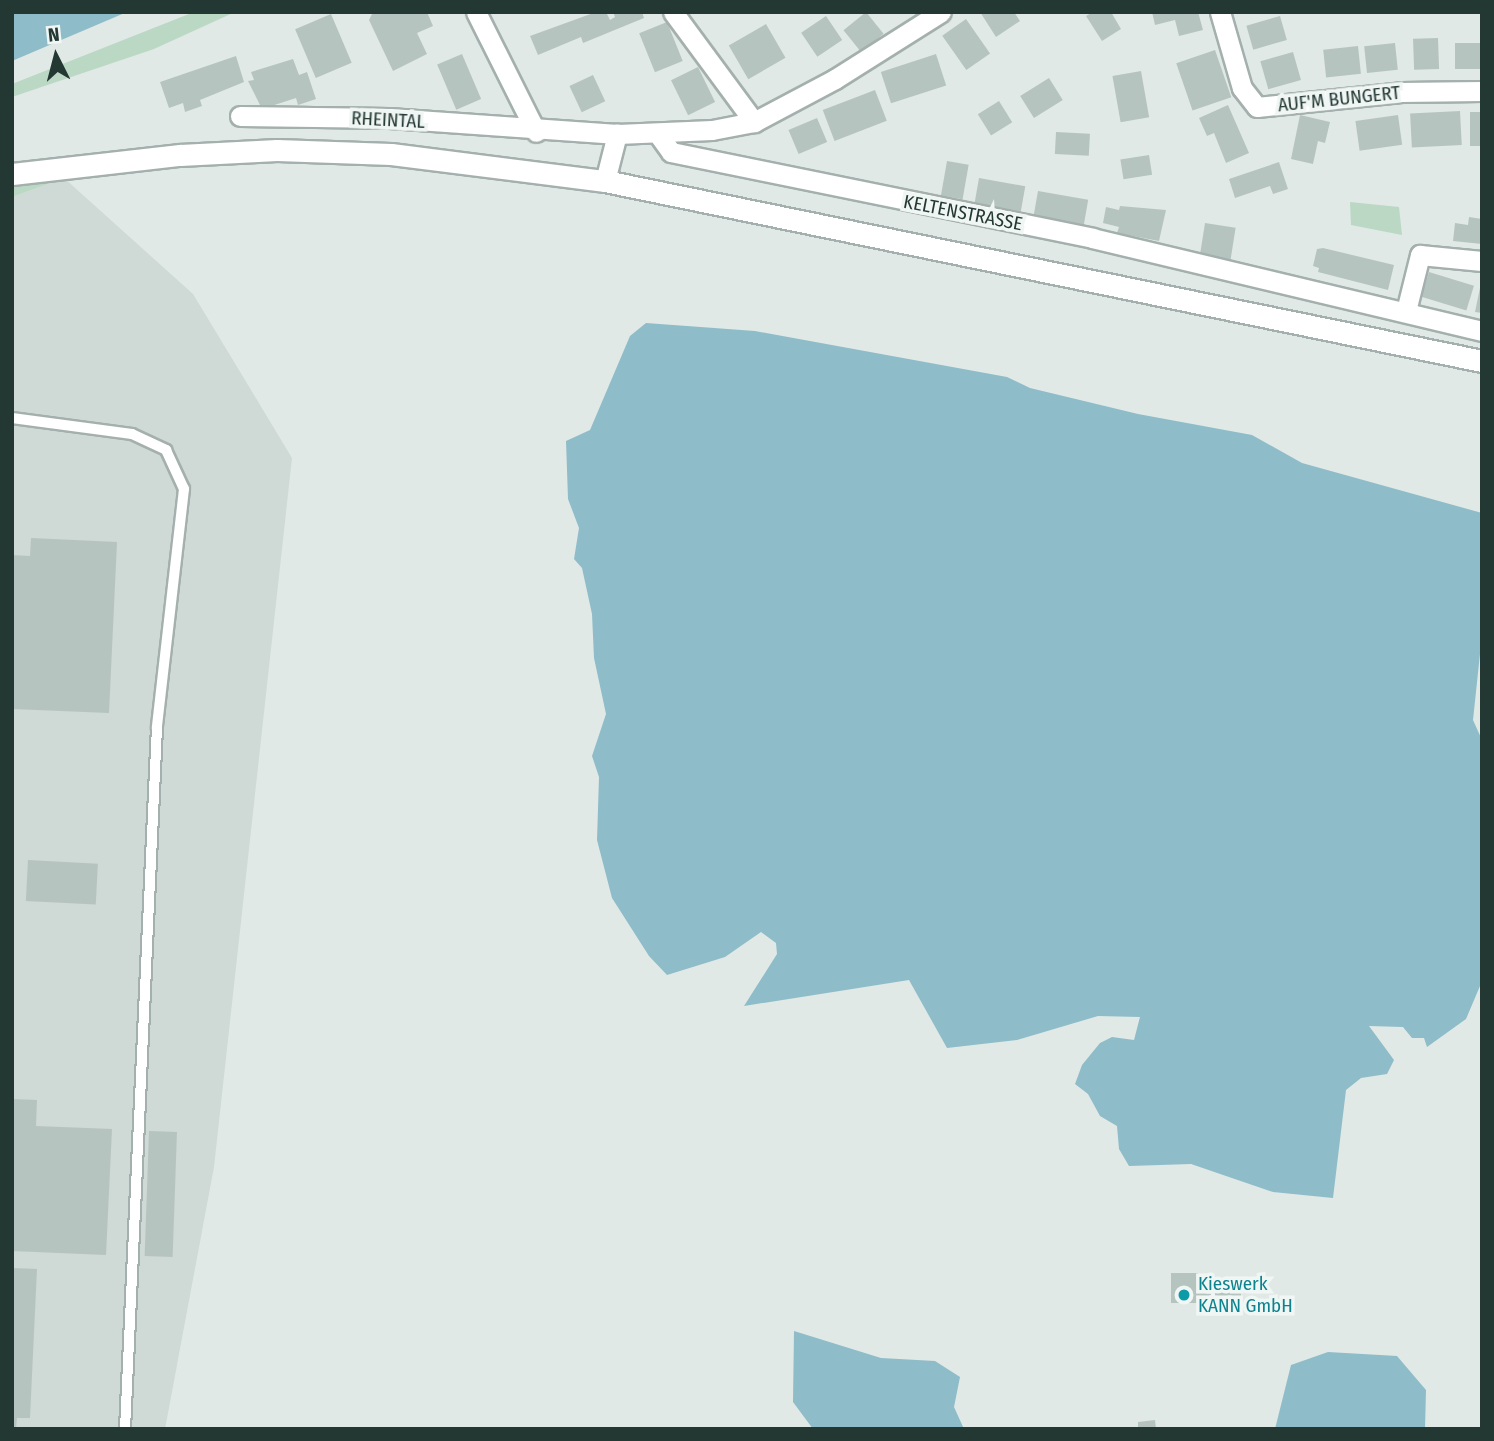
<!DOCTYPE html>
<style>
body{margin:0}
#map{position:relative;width:1494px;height:1441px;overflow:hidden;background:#e0e9e6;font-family:"Fira Sans Condensed",sans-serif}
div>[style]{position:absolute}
.built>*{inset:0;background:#cfd9d5}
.green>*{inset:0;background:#bbd8c5}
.water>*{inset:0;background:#8ebcc9}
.building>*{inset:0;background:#b6c4bf;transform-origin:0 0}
.roads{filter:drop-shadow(2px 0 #a4b0ad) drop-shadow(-2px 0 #a4b0ad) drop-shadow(0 2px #a4b0ad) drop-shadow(0 -2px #a4b0ad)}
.service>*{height:10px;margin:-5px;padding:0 5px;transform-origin:5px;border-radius:5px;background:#fff}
.minor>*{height:19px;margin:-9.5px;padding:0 9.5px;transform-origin:9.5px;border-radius:9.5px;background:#fff}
.tertiary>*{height:21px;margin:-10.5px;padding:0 10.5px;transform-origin:10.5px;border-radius:10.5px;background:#fff}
.dots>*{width:19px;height:19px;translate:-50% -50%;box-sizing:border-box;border:4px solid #f0f6f4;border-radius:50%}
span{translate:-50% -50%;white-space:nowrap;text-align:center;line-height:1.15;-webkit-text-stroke:7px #f0f6f4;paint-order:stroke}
.street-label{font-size:19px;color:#233833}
.culture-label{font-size:19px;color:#0d838f}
.left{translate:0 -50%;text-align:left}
.frame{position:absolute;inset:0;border:14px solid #233833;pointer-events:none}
.north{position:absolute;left:21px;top:21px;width:70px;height:70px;-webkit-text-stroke:5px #f0f6f4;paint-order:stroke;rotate:354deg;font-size:19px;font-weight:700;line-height:28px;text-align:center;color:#233833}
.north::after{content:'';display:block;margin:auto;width:24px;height:32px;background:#233833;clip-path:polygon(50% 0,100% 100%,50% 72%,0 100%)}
</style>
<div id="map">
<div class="built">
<div style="clip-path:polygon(64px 178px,193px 294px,292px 458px,214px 1167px,165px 1429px,12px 1429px,12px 197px)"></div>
</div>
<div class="green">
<div style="clip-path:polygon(194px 12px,235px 12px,154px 49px,12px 97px,12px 84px)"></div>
<div style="clip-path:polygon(64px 178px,12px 197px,12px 186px)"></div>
<div style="clip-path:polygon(1350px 202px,1399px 207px,1402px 235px,1351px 225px)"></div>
</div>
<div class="water">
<div style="clip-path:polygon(12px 12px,127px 12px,12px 61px)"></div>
<div style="clip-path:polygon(646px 323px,755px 331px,1007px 377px,1030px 388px,1138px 414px,1252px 435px,1302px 463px,1482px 513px,1482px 635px,1473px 720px,1482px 740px,1480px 986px,1466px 1019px,1427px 1047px,1424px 1038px,1412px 1038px,1403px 1027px,1369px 1026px,1394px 1060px,1387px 1074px,1361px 1078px,1346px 1090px,1333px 1198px,1273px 1192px,1191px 1164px,1129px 1166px,1119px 1149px,1117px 1126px,1100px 1116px,1088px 1094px,1075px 1084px,1082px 1065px,1100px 1043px,1112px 1037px,1134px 1040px,1140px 1017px,1098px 1016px,1017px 1040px,947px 1048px,909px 980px,744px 1006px,777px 954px,776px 943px,761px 932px,725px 957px,667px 975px,649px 956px,612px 898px,597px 840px,599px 777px,592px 756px,606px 714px,594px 658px,592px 614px,582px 568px,574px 559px,579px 528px,568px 499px,566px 441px,590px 430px,630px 336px)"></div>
<div style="clip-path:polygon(794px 1331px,881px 1358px,935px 1361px,960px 1377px,954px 1407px,964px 1429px,813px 1429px,793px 1402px)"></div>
<div style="clip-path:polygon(1328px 1352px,1397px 1356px,1426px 1390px,1425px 1429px,1275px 1429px,1291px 1365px)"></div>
</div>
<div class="building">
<div style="clip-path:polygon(373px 12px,427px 12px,433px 26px,417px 33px,427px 54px,393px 71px,369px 20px)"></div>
<div style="clip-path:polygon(596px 12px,606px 12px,610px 20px,615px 17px,613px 12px,642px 12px,644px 18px,583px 43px,581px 37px,538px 55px,530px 36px)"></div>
<div style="left:866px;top:12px;width:28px;height:29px;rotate:51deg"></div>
<div style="clip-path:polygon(980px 12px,1014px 12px,1020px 21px,996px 37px)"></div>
<div style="clip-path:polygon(1093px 12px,1111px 12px,1121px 29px,1102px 41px,1086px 16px)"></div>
<div style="clip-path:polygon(1152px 12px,1198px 12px,1203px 30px,1179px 36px,1175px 20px,1155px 25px)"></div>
<div style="left:331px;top:14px;width:53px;height:39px;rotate:67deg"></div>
<div style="left:826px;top:16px;width:29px;height:30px;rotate:56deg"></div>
<div style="left:1280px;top:16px;width:25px;height:35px;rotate:74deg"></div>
<div style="left:966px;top:19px;width:42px;height:29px;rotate:55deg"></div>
<div style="left:667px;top:22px;width:42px;height:30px;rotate:68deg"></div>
<div style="left:766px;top:24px;width:39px;height:43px;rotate:60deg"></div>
<div style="left:1438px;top:38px;width:31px;height:25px;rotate:88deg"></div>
<div style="left:1395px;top:43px;width:27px;height:31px;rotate:84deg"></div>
<div style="left:1482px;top:43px;width:26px;height:27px;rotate:90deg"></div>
<div style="left:1358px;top:46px;width:28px;height:35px;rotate:84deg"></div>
<div style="left:1215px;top:50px;width:50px;height:41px;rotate:71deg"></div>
<div style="left:1293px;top:52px;width:29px;height:34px;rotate:74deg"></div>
<div style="left:462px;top:54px;width:49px;height:27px;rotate:67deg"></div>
<div style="left:936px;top:54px;width:33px;height:58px;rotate:72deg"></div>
<div style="clip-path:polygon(236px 56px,244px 82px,200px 100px,202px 106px,185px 112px,183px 103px,169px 108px,160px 82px)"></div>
<div style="clip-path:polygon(293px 59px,299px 75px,307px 72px,316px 99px,298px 105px,296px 98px,262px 109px,248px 81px,254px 80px,251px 72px)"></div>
<div style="left:698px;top:67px;width:39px;height:30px;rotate:64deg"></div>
<div style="left:1141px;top:71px;width:47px;height:29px;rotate:80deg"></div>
<div style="left:593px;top:75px;width:29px;height:26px;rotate:65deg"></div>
<div style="left:1049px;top:78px;width:26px;height:34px;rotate:58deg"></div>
<div style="left:875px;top:90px;width:33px;height:56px;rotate:69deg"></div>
<div style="left:999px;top:101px;width:25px;height:25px;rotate:58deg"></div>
<div style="clip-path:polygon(1228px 105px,1249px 153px,1226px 163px,1214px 133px,1207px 136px,1199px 118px)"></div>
<div style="left:1460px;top:111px;width:34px;height:50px;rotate:87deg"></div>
<div style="left:1470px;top:112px;width:12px;height:34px"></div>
<div style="clip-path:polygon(1300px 115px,1330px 122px,1325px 143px,1318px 141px,1313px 164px,1291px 159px)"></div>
<div style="left:1398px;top:115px;width:30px;height:43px;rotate:82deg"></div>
<div style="left:817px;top:118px;width:26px;height:31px;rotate:67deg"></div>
<div style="left:1056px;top:132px;width:34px;height:22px;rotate:3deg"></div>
<div style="left:1149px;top:155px;width:20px;height:29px;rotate:81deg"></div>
<div style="left:947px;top:161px;width:22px;height:35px;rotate:10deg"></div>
<div style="clip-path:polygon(1279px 162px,1288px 189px,1273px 194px,1270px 186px,1235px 198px,1229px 179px)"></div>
<div style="left:979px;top:178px;width:47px;height:26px;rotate:10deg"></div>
<div style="left:1038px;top:191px;width:51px;height:25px;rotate:10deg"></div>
<div style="clip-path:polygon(1120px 206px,1166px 210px,1159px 241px,1117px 233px,1119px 227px,1103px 223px,1106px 207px,1119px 210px)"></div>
<div style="clip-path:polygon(1469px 217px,1482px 219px,1482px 244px,1453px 241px,1455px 223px,1468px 225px)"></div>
<div style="left:1205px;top:223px;width:31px;height:36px;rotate:9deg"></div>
<div style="clip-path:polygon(1323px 248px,1394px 265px,1388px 290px,1318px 272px,1319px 268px,1313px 266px,1317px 249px)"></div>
<div style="left:1429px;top:272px;width:47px;height:26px;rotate:17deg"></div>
<div style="clip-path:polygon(1481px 283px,1482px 283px,1482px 313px,1475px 312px)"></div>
<div style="clip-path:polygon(31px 538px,117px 542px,109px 713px,12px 709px,12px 555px,30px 556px)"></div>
<div style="left:28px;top:860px;width:70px;height:41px;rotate:3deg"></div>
<div style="clip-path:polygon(12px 1099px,37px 1100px,36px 1126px,112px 1129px,106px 1255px,12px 1251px)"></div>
<div style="left:149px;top:1131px;width:28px;height:125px;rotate:2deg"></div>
<div style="clip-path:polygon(12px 1268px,37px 1269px,30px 1418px,17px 1418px,16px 1429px,12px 1429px)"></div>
<div style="clip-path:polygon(1171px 1273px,1198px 1273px,1198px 1287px,1241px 1287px,1241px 1303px,1171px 1303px)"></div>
<div style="clip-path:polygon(1155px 1420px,1156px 1429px,1138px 1429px,1138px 1422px)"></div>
</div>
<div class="roads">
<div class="service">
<div style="left:12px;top:418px;width:121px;rotate:7.6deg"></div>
<div style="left:132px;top:434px;width:38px;rotate:25deg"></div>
<div style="left:166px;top:450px;width:43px;rotate:65.2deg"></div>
<div style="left:184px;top:489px;width:240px;rotate:96.5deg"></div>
<div style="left:157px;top:727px;width:703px;rotate:92.61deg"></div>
</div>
<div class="minor">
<div style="left:476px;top:12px;width:134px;rotate:63.4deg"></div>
<div style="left:673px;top:12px;width:137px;rotate:53.6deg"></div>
<div style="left:1220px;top:12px;width:79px;rotate:73.9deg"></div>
<div style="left:1242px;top:88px;width:24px;rotate:52deg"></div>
<div style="left:1257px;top:107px;width:145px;rotate:-5.9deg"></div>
<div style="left:1401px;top:92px;width:81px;rotate:-0.7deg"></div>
<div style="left:240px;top:116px;width:149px;rotate:0.8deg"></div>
<div style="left:389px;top:118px;width:229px;rotate:4deg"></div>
<div style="left:658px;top:134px;width:22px;rotate:54deg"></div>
<div style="left:671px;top:152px;width:430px;rotate:11.5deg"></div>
<div style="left:1092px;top:238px;width:401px;rotate:13.4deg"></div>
<div style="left:605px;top:181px;width:49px;rotate:-75.7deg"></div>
<div style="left:617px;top:134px;width:95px;rotate:-2.4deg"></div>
<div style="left:712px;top:130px;width:43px;rotate:-10.8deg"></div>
<div style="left:754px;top:122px;width:92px;rotate:-28deg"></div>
<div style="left:835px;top:79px;width:125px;rotate:-32.3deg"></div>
<div style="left:1406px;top:311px;width:58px;rotate:-76deg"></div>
<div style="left:1420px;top:255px;width:62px;rotate:5.5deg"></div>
</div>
<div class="tertiary">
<div style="left:12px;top:174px;width:169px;rotate:-6.5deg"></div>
<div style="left:180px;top:155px;width:97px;rotate:-3deg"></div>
<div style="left:277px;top:150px;width:114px;rotate:2deg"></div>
<div style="left:391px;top:154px;width:216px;rotate:7.2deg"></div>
<div style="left:605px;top:181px;width:895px;rotate:11.6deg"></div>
</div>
</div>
<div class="dots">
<div style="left:1184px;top:1295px;background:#0f9aa8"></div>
</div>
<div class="street-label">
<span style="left:1339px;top:99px;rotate:-6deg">AUF'M BUNGERT</span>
<span style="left:388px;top:120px;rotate:3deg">RHEINTAL</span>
<span style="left:963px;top:213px;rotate:11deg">KELTENSTRASSE</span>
</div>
<div class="culture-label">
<span class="left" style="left:1198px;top:1295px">Kieswerk<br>KANN GmbH</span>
</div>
<div class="frame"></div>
<div class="north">N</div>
</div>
